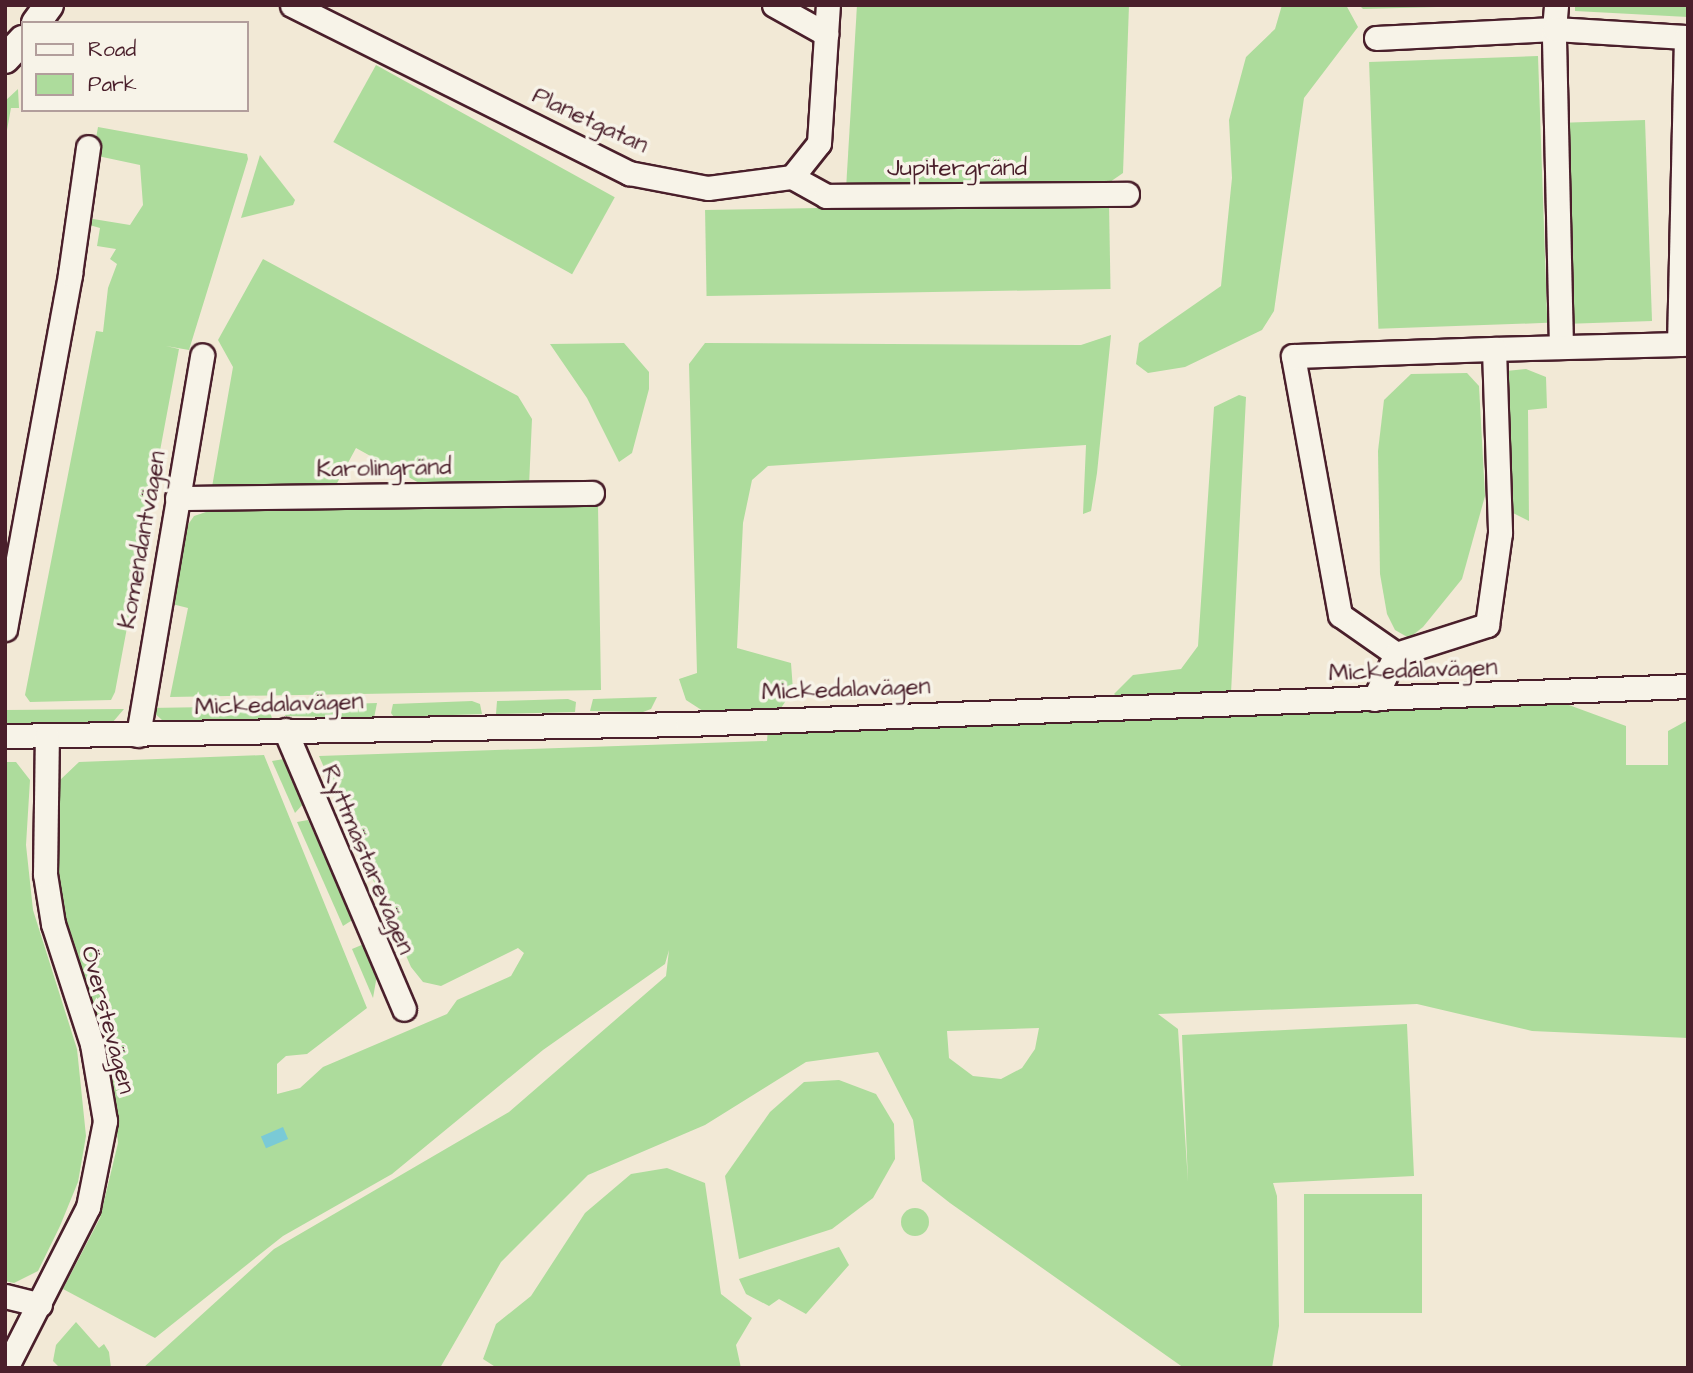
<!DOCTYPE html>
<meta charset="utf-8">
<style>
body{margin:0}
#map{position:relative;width:1693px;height:1373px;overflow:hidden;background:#f2e9d6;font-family:"Architects Daughter",sans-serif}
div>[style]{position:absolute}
.green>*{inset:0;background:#addc9c;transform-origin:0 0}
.round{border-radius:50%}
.water>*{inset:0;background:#7acad6;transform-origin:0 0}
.roads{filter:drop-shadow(2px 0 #4a1f2b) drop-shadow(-2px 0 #4a1f2b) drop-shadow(0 2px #4a1f2b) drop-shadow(0 -2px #4a1f2b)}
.minor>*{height:23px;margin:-11.5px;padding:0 11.5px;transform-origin:11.5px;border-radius:11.5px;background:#f7f3e8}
.tertiary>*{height:28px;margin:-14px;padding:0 14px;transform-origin:14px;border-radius:14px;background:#f7f3e8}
span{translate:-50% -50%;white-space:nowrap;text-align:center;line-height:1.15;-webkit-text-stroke:7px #f7f3e8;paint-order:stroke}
.street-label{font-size:24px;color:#4a1f2b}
.frame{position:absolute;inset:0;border:7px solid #4a1f2b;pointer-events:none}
.legend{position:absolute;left:21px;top:21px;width:228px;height:91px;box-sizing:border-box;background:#f7f3e8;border:2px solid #b29e9c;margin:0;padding:9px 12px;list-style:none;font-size:21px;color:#4a1f2b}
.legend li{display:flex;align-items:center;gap:14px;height:35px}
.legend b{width:35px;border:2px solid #b29e9c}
</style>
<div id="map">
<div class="green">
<div style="clip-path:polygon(857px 5px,1129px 5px,1123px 173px,1110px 182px,846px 189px)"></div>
<div style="clip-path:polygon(1282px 5px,1346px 5px,1358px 27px,1304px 98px,1274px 311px,1262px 330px,1185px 367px,1148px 373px,1136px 364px,1139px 343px,1221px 286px,1232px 178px,1229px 120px,1246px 57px,1275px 29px)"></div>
<div style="clip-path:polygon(1359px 5px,1512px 5px,1363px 9px)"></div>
<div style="clip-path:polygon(1575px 5px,1688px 5px,1688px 17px,1575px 11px)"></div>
<div style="left:1538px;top:56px;width:267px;height:169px;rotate:88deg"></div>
<div style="left:376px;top:65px;width:273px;height:88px;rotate:29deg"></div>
<div style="clip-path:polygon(18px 89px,19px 108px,11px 108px,5px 141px,5px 101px)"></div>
<div style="left:1645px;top:120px;width:201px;height:81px;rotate:88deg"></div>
<div style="clip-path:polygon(98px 127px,247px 154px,248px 159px,189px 350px,166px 346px,179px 349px,115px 692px,111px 700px,30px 702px,25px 695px,96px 331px,103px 332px,108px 288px,117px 264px,110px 259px,116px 249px,97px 246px,100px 228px,86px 224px,87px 218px,130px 225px,143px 205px,140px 165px,93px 155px)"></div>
<div style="clip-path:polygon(260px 155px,295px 200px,293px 205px,241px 218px)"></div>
<div style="left:1109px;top:203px;width:86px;height:404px;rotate:89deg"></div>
<div style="clip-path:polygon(263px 259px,518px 396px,532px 419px,529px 486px,430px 489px,356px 448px,336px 485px,212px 487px,233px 367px,218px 340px)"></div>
<div style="clip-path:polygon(1111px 335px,1097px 473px,1091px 511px,1083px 514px,1086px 445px,768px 466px,752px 480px,743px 523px,737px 648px,791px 663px,793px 690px,781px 708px,703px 711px,686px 700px,679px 679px,697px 673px,689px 364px,705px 343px,1081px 345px)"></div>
<div style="clip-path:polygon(624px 343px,649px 372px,649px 389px,632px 453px,619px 462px,587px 398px,550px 344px)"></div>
<div style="clip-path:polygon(1526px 369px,1546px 377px,1547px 408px,1528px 410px,1529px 521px,1513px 513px,1508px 503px,1506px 371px)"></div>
<div style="clip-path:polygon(1467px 373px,1479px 386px,1485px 496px,1462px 579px,1423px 627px,1409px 638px,1395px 630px,1387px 614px,1380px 574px,1378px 451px,1384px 400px,1411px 374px)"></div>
<div style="clip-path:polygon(1239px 395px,1246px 397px,1231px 693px,1119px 698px,1114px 694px,1133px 675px,1181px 669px,1198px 646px,1214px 407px)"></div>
<div style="clip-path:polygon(598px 505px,601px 690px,170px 697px,188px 608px,168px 603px,183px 532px,194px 516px,212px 510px)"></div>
<div style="clip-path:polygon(657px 697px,651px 709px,643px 712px,590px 711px,593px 699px)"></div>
<div style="clip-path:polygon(568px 699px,576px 702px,575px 712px,496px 714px,497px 701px)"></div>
<div style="clip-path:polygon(472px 701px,480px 704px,482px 714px,394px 717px,391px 713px,393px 704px)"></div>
<div style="clip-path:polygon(evenodd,1558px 701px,1626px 726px,1626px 765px,1668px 765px,1668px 731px,1688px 720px,1688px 1038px,1532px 1031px,1417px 1004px,1158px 1014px,1178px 1029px,1188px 1182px,1182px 1035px,1407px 1024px,1414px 1176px,1273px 1183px,1277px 1196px,1279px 1326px,1272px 1368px,1184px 1368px,950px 1203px,922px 1181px,913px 1120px,878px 1052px,806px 1062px,705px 1125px,588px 1175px,501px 1262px,440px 1368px,143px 1368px,274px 1249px,509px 1112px,666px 976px,669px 950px,665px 964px,543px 1050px,392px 1174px,283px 1236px,155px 1338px,63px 1289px,100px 1218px,118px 1143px,111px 1066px,66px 927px,55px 848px,59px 781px,79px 762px,264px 755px,367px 1008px,307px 1054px,286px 1056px,277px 1064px,277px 1094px,300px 1088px,323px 1067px,447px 1014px,457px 1000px,511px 976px,524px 953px,518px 948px,441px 986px,423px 982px,411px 967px,319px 756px,767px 741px,768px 728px,1558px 701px,1039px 1028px,1035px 1049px,1022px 1068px,1001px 1079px,973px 1076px,949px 1058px,947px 1031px,1039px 1028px)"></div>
<div style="clip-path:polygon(377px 703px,374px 718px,285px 716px,288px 706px)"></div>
<div style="clip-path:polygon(269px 706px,272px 719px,263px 720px,163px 721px,149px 708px)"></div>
<div style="clip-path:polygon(124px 709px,112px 723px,5px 726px,5px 710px)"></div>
<div style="clip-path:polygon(308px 757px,372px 896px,374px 905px,367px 908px)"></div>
<div style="clip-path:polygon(284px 759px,304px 803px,295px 813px,272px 761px)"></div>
<div style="clip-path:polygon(5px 762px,16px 762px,30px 780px,26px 845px,33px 910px,77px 1049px,86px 1136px,78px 1182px,60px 1226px,38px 1271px,14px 1283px,5px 1281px)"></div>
<div style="clip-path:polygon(308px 820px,354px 919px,343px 926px,297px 822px)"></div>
<div style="clip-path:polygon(364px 944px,377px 975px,373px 998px,352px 949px)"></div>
<div style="clip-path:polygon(839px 1080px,876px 1094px,894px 1124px,895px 1159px,873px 1198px,832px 1229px,739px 1259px,725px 1176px,770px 1112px,804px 1082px)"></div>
<div style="clip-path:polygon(667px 1168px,705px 1183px,721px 1294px,752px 1318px,736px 1345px,741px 1368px,497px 1368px,483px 1359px,496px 1324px,531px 1296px,585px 1213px,631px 1174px)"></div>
<div style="left:1422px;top:1194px;width:119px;height:118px;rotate:90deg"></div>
<div class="round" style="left:901px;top:1208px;width:28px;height:28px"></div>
<div style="clip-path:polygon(839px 1247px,849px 1265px,806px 1314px,779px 1299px,769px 1306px,746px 1294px,739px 1279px)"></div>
<div style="clip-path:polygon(76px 1322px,99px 1348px,104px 1344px,109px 1352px,111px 1368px,60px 1368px,53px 1361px,56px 1345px)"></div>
</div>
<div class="water">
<div style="left:283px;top:1127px;width:13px;height:24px;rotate:67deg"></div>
</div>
<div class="roads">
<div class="minor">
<div style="left:292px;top:5px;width:377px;rotate:26.5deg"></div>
<div style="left:629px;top:173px;width:80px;rotate:10.8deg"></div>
<div style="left:708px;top:188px;width:85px;rotate:-7.5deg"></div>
<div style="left:792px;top:177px;width:43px;rotate:-51.5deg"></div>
<div style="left:819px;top:143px;width:138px;rotate:-86.3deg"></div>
<div style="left:774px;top:5px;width:60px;rotate:29.1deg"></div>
<div style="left:1376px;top:38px;width:178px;rotate:-2.9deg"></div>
<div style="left:1554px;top:29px;width:24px;rotate:-85deg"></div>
<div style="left:792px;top:177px;width:39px;rotate:29deg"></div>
<div style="left:826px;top:196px;width:301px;rotate:-0.4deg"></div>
<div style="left:1561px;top:347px;width:318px;rotate:-91.3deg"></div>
<div style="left:1554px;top:29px;width:132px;rotate:3.5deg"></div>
<div style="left:1686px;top:37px;width:307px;rotate:91.3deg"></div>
<div style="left:1494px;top:349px;width:194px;rotate:-1.5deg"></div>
<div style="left:177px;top:498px;width:415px;rotate:-0.7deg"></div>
<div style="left:5px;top:629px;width:361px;rotate:-79.6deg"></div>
<div style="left:70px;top:274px;width:128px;rotate:-81.9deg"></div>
<div style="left:1374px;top:699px;width:50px;rotate:-63.9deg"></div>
<div style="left:1396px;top:654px;width:68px;rotate:-145.1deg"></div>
<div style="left:1340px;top:615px;width:263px;rotate:-100.3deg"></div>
<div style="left:1293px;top:356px;width:201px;rotate:-2deg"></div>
<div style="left:1494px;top:349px;width:184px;rotate:88.1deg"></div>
<div style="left:1500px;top:533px;width:93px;rotate:98deg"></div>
<div style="left:1487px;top:625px;width:96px;rotate:162.3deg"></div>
<div style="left:285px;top:730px;width:303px;rotate:66.9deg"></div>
<div style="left:138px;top:735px;width:385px;rotate:-80.4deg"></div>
<div style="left:5px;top:736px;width:682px;rotate:-1.01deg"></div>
<div style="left:687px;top:724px;width:1002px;rotate:-2.17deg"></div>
<div style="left:5px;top:1296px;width:36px;rotate:14deg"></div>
<div style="left:6px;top:1368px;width:181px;rotate:-63deg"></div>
<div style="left:88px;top:1207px;width:88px;rotate:-78.8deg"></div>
<div style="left:105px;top:1121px;width:78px;rotate:-99.6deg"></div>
<div style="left:92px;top:1044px;width:126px;rotate:-108deg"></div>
<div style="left:53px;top:924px;width:51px;rotate:-99.1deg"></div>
<div style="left:45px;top:874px;width:138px;rotate:-89.2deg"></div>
</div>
<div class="tertiary">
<div style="left:36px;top:23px;width:22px;rotate:-54deg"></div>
<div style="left:5px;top:59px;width:26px;rotate:-47deg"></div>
</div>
</div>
<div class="street-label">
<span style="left:590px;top:121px;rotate:25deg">Planetgatan</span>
<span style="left:957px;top:169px">Jupitergränd</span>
<span style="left:384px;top:469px;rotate:-1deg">Karolingränd</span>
<span style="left:143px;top:540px;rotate:-80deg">Komendantvägen</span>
<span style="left:1413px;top:671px;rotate:-2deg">Mickedalavägen</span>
<span style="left:846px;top:690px;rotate:-2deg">Mickedalavägen</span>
<span style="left:279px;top:705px;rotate:-2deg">Mickedalavägen</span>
<span style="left:367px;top:860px;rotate:67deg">Ryttmästarevägen</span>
<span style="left:107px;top:1020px;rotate:75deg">Överstevägen</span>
</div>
<div class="frame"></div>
<ul class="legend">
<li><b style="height:9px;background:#f7f3e8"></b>Road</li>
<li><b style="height:19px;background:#addc9c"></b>Park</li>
</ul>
</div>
